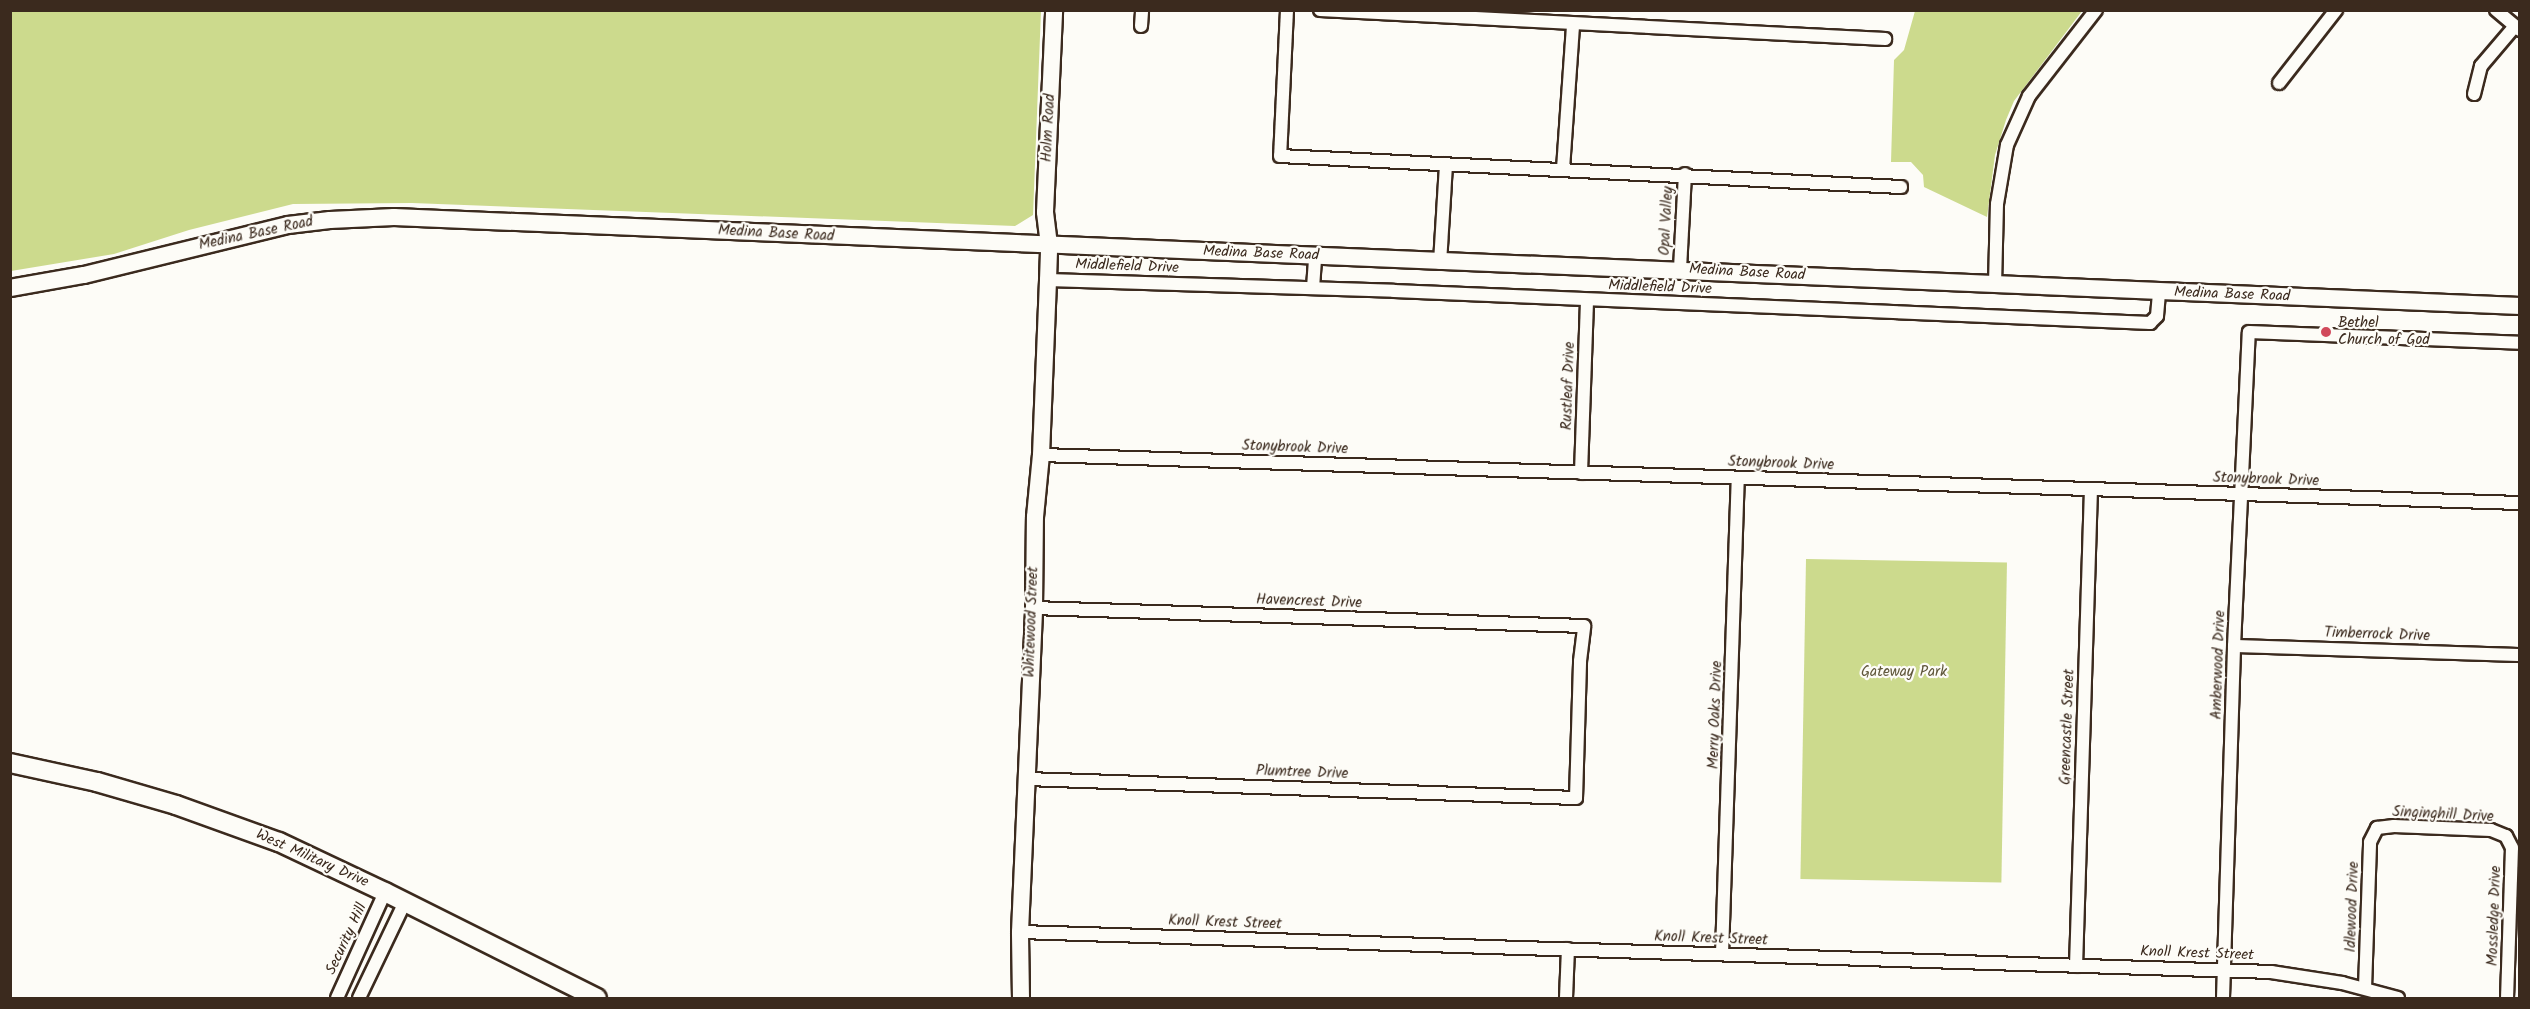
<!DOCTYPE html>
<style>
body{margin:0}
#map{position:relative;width:2530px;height:1009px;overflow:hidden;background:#fdfcf7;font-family:Kalam,sans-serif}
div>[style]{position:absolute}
.green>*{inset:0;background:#ccda8d;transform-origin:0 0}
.roads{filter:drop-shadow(2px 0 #3b2a1e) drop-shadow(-2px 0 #3b2a1e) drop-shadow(0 2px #3b2a1e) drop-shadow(0 -2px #3b2a1e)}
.street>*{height:12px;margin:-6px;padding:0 6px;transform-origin:6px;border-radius:6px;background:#fdfcf7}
.secondary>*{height:16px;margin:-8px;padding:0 8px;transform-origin:8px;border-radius:8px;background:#fdfcf7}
.primary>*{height:18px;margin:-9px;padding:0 9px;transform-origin:9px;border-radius:9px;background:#fdfcf7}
.dots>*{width:16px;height:16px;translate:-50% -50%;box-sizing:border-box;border:3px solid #fdfcf7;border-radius:50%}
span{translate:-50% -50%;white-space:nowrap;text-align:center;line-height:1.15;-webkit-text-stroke:4.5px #fdfcf7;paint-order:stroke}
.street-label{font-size:15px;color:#3b2a1e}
.poi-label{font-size:15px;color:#3b2a1e}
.left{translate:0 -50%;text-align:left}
.park-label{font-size:15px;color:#5f563a}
.frame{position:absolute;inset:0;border:12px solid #3b2a1e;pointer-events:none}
</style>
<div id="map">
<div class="green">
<div style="clip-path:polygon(11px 10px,1041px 11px,1033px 215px,1015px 226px,412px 203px,293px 204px,189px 230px,114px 254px,11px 271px)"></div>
<div style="clip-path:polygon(1915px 11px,2082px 11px,2014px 101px,2006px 120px,1995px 155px,1987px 217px,1924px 187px,1923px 175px,1911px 162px,1891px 162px,1894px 60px,1904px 50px)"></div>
<div style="left:1806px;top:559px;width:201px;height:320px;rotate:1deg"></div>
</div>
<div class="roads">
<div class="street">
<div style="left:1287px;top:10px;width:146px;rotate:92.7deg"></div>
<div style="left:1280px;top:156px;width:622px;rotate:2.86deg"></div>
<div style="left:1320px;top:10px;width:566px;rotate:2.94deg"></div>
<div style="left:2496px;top:10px;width:31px;rotate:40deg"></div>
<div style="left:1141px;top:26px;width:16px;rotate:-86deg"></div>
<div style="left:2279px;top:83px;width:93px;rotate:-52deg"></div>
<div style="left:2474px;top:94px;width:29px;rotate:-76deg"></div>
<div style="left:2481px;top:66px;width:52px;rotate:-49.6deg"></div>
<div style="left:1563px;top:169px;width:144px;rotate:-86deg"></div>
<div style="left:1440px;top:263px;width:99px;rotate:-86.5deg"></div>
<div style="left:1680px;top:269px;width:95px;rotate:-87deg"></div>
<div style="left:1048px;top:280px;width:346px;rotate:1.8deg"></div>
<div style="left:1394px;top:291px;width:757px;rotate:2.42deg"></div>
<div style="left:2150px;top:323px;width:10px;rotate:-45deg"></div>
<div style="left:2157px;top:316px;width:24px;rotate:-85deg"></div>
<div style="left:1995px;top:285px;width:81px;rotate:-88.6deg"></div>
<div style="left:1997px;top:204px;width:60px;rotate:-80.4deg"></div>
<div style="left:2007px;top:145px;width:54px;rotate:-65.8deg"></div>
<div style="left:2029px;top:96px;width:109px;rotate:-52.1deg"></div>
<div style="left:1313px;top:288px;width:32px;rotate:-86deg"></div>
<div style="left:1041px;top:455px;width:1480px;rotate:1.86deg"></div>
<div style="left:1581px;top:473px;width:173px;rotate:-88deg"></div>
<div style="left:2234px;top:646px;width:286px;rotate:1.8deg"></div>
<div style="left:1026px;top:779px;width:550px;rotate:1.98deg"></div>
<div style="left:1576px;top:798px;width:137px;rotate:-88.3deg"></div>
<div style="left:1580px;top:661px;width:35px;rotate:-83deg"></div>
<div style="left:1584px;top:626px;width:550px;rotate:-178.13deg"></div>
<div style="left:1020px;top:932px;width:1252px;rotate:1.83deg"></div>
<div style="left:2271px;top:972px;width:72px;rotate:8.8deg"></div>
<div style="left:2342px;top:983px;width:58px;rotate:15deg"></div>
<div style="left:1722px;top:954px;width:476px;rotate:-88.1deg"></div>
<div style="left:2076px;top:966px;width:476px;rotate:-88.2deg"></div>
<div style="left:2365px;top:988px;width:146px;rotate:-88deg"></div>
<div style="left:2370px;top:842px;width:16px;rotate:-63deg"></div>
<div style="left:2377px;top:828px;width:17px;rotate:-7deg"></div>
<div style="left:2394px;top:826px;width:97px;rotate:2.4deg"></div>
<div style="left:2491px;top:830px;width:16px;rotate:22deg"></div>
<div style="left:2506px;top:836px;width:13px;rotate:63deg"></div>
<div style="left:2512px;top:848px;width:150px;rotate:91.9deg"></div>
<div style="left:337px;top:998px;width:116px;rotate:-65.6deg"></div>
<div style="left:359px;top:998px;width:106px;rotate:-64.4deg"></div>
<div style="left:1566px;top:998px;width:49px;rotate:-87.7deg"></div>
<div style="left:2223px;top:998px;width:352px;rotate:-88.2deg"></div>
<div style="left:2234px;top:646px;width:314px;rotate:-87.3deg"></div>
<div style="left:2249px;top:332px;width:271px;rotate:2.3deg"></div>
</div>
<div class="secondary">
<div style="left:10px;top:288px;width:75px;rotate:-10deg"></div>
<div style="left:84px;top:275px;width:210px;rotate:-13.8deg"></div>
<div style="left:288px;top:225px;width:42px;rotate:-6.8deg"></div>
<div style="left:330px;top:220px;width:64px;rotate:-2.7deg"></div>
<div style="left:394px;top:217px;width:2128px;rotate:2.4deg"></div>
<div style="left:1021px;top:998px;width:66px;rotate:-90.9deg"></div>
<div style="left:1020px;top:932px;width:324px;rotate:-87.5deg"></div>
<div style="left:1034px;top:608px;width:91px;rotate:-89.4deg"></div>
<div style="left:1035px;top:517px;width:62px;rotate:-84.5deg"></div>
<div style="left:1041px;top:455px;width:175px;rotate:-87.7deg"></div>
<div style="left:1048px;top:280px;width:35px;rotate:-88deg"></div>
<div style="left:1049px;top:245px;width:33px;rotate:-97deg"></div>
<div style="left:1045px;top:212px;width:202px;rotate:-87.4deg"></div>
</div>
<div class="primary">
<div style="left:10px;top:763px;width:89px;rotate:12.3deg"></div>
<div style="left:97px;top:782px;width:82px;rotate:16.2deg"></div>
<div style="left:176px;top:805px;width:109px;rotate:19.8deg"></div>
<div style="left:279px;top:842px;width:117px;rotate:25.3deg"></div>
<div style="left:385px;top:892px;width:237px;rotate:26.6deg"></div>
</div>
</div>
<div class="dots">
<div style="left:2326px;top:332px;background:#d1495b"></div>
</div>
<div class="street-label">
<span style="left:1049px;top:128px;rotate:-87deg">Holm Road</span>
<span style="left:1667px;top:221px;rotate:-87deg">Opal Valley</span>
<span style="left:256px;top:234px;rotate:-12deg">Medina Base Road</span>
<span style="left:776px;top:234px;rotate:3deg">Medina Base Road</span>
<span style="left:1261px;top:254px;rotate:2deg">Medina Base Road</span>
<span style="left:1127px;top:267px;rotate:2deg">Middlefield Drive</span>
<span style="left:1747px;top:273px;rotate:3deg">Medina Base Road</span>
<span style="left:1660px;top:288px;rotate:2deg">Middlefield Drive</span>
<span style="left:2232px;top:295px;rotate:2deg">Medina Base Road</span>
<span style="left:1569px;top:386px;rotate:-88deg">Rustleaf Drive</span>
<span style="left:1295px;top:448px;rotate:2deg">Stonybrook Drive</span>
<span style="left:1781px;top:464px;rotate:2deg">Stonybrook Drive</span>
<span style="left:2266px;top:480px;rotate:2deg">Stonybrook Drive</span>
<span style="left:1309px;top:602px;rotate:2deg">Havencrest Drive</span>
<span style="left:1032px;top:622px;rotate:-88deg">Whitewood Street</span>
<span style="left:2377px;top:635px;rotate:2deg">Timberrock Drive</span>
<span style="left:2219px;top:665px;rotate:-88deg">Amberwood Drive</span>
<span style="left:1716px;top:715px;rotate:-88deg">Merry Oaks Drive</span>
<span style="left:2068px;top:727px;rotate:-88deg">Greencastle Street</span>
<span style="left:1302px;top:773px;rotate:2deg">Plumtree Drive</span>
<span style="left:2443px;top:815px;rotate:3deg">Singinghill Drive</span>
<span style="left:312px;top:859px;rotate:24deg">West Military Drive</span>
<span style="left:2353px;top:907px;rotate:-88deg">Idlewood Drive</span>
<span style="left:2495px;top:916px;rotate:-88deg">Mossledge Drive</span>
<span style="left:1225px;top:923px;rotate:2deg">Knoll Krest Street</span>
<span style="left:347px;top:939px;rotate:-65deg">Security Hill</span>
<span style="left:1711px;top:939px;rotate:2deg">Knoll Krest Street</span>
<span style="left:2197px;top:954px;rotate:2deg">Knoll Krest Street</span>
</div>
<div class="poi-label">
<span class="left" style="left:2338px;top:332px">Bethel<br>Church of God</span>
</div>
<div class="park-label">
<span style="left:1904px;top:673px">Gateway Park</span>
</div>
<div class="frame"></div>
</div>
